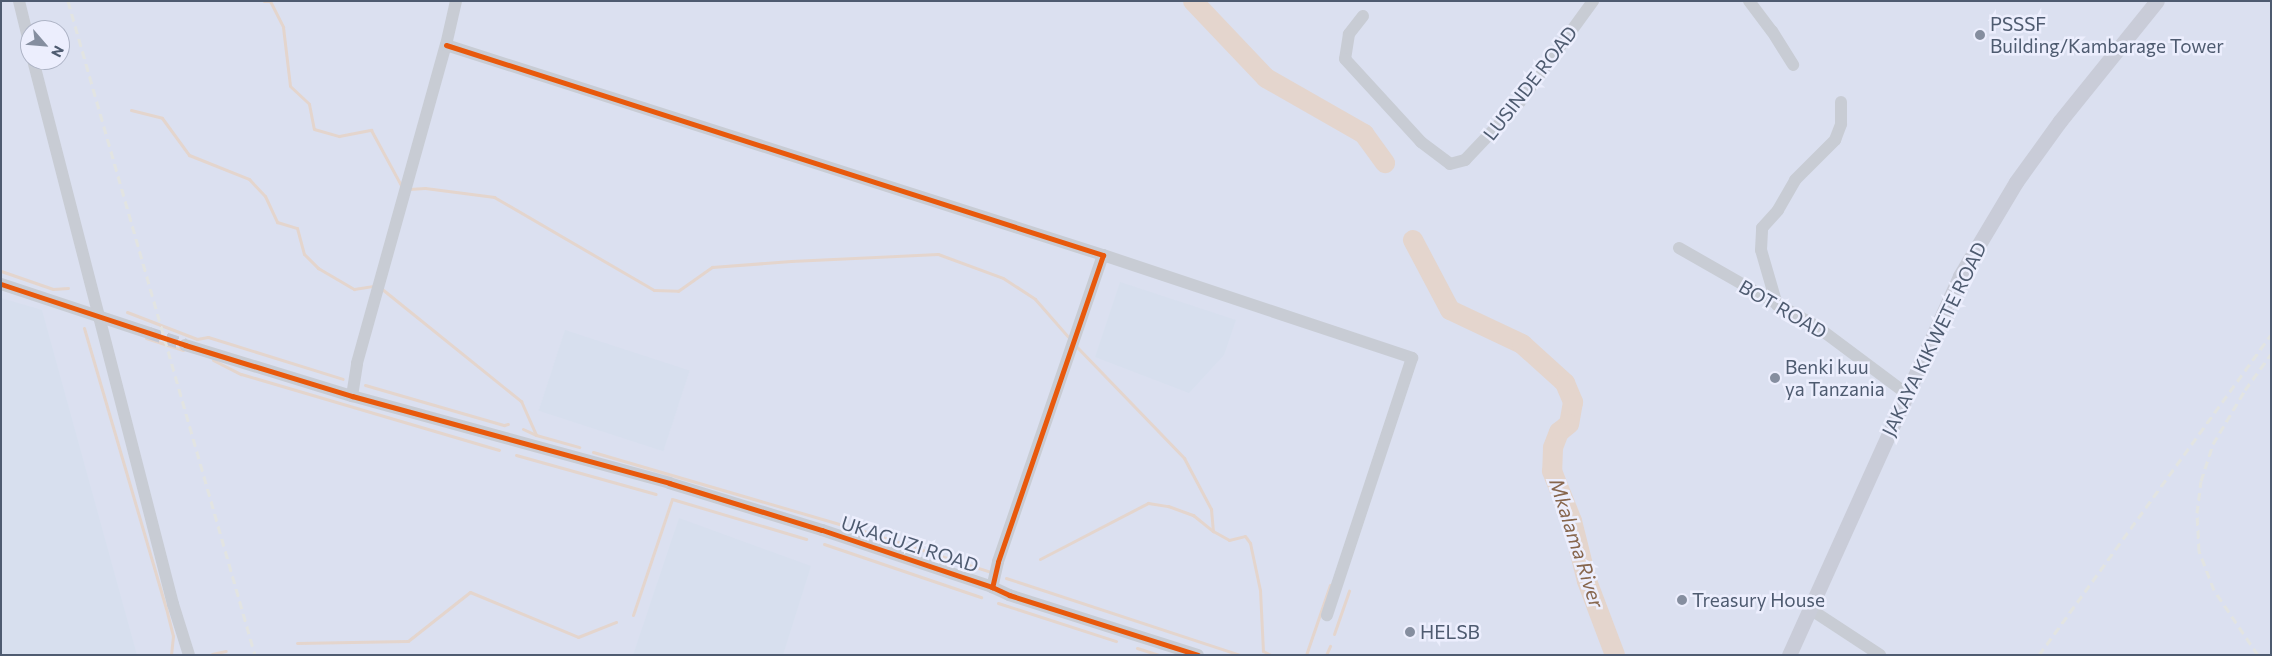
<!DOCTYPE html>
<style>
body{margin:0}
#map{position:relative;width:2272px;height:656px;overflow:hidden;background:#eaecf6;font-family:Commissioner,sans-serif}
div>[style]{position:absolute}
.residential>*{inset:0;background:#dbe0f0}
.commercial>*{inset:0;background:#d7dfee;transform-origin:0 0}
.stream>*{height:3px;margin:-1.5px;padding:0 1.5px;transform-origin:1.5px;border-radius:1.5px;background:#e4d5cd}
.river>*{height:20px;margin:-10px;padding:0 10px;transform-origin:10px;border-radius:10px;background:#e4d5cd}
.minor-tunnel>*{height:12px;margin-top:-6px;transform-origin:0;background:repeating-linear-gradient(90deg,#c3c8d4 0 12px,transparent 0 18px)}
.minor>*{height:12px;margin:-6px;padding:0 6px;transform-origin:6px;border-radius:6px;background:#c8ccd4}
.major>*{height:15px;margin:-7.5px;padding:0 7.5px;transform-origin:7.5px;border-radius:7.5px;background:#c9ccd8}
.rail>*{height:3px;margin-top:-1.5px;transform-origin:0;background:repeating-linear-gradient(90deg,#e2e4e2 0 8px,transparent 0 13px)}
.cycleway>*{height:5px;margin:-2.5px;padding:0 2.5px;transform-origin:2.5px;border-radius:2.5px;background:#e8590c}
.dots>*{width:14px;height:14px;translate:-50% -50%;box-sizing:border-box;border:2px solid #eceefd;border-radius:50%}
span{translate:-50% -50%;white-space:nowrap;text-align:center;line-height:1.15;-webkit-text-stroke:5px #eceefd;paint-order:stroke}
.poi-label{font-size:19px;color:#4e5b70}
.left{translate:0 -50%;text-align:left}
.street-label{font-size:19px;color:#4e5b70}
.water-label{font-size:20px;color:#87664d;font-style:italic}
.frame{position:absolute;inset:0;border:2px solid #4e5b70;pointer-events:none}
.north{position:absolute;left:20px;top:20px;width:50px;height:50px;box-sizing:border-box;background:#eceefd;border:1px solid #adb3c5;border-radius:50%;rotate:117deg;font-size:14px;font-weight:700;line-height:20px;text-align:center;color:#4e5b70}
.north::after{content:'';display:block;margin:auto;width:18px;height:22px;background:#858e9f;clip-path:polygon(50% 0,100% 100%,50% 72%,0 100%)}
</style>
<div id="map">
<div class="residential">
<div style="clip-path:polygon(evenodd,1px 1px,2271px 1px,2271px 655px,1px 655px,1px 1px,30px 30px,60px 30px,60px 60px,30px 60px,30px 30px)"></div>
</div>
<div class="commercial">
<div style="clip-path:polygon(1120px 282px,1236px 320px,1224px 355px,1189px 393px,1095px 357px)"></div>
<div style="clip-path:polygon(1px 298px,42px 310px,137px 655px,1px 655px)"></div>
<div style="left:565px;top:330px;width:131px;height:85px;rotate:18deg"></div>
<div style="clip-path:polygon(679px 518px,811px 566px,783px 655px,633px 655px)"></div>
</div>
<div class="stream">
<div style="left:264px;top:1px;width:6px"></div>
<div style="left:270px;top:1px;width:29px;rotate:63deg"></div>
<div style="left:283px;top:27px;width:59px;rotate:83.2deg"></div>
<div style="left:290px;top:86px;width:26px;rotate:43deg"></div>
<div style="left:309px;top:104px;width:25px;rotate:79deg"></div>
<div style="left:314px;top:129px;width:26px;rotate:16deg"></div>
<div style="left:339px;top:136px;width:33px;rotate:-11deg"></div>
<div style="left:371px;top:130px;width:65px;rotate:61.5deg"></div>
<div style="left:131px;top:110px;width:32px;rotate:14deg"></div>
<div style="left:162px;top:118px;width:46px;rotate:53.9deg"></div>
<div style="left:189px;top:155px;width:65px;rotate:21.8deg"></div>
<div style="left:249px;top:179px;width:23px;rotate:47deg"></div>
<div style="left:265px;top:196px;width:29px;rotate:65deg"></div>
<div style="left:277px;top:222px;width:21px;rotate:17deg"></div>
<div style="left:297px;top:228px;width:27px;rotate:75deg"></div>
<div style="left:304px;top:254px;width:20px;rotate:45deg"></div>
<div style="left:318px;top:268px;width:42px;rotate:30.3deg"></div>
<div style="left:354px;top:289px;width:20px;rotate:-9deg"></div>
<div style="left:409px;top:189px;width:16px;rotate:-4deg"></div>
<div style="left:425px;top:188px;width:70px;rotate:7.4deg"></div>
<div style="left:494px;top:197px;width:185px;rotate:30.2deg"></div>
<div style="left:654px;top:290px;width:24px;rotate:2deg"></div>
<div style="left:678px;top:291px;width:42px;rotate:-35.2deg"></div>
<div style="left:712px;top:267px;width:79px;rotate:-4.3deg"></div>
<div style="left:791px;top:261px;width:147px;rotate:-2.7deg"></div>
<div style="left:938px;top:254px;width:69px;rotate:20.3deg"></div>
<div style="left:1003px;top:278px;width:38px;rotate:33deg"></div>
<div style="left:1035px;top:299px;width:53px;rotate:48.8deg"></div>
<div style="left:1px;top:271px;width:55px;rotate:19.1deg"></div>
<div style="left:53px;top:289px;width:15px;rotate:-4deg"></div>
<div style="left:382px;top:289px;width:179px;rotate:38.9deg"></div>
<div style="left:521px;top:401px;width:37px;rotate:66deg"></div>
<div style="left:127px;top:312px;width:75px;rotate:21.1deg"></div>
<div style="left:197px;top:339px;width:11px;rotate:-10deg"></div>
<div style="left:208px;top:337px;width:141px;rotate:17.3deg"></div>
<div style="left:84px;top:328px;width:292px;rotate:73.7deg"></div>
<div style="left:166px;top:608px;width:29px;rotate:76deg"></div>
<div style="left:173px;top:636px;width:19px;rotate:96deg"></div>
<div style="left:146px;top:338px;width:39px;rotate:18deg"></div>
<div style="left:1076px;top:346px;width:156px;rotate:46deg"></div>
<div style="left:1184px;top:458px;width:58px;rotate:62.1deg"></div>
<div style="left:1211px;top:509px;width:22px;rotate:85deg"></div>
<div style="left:1213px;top:531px;width:18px;rotate:29deg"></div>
<div style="left:1229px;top:540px;width:16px;rotate:-14deg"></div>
<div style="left:1245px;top:536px;width:9px;rotate:54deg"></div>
<div style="left:1250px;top:543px;width:48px;rotate:78deg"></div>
<div style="left:1260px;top:590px;width:61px;rotate:87.2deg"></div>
<div style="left:1263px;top:651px;width:9px;rotate:27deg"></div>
<div style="left:213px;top:360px;width:31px;rotate:27deg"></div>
<div style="left:241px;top:374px;width:269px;rotate:16.4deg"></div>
<div style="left:365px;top:385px;width:145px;rotate:16.1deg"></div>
<div style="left:504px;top:425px;width:4px;rotate:-14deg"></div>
<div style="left:523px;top:429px;width:14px;rotate:25deg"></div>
<div style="left:536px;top:435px;width:45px;rotate:15.6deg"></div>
<div style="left:593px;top:452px;width:260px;rotate:16.3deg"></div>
<div style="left:516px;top:455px;width:145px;rotate:15.6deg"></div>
<div style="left:857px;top:529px;width:141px;rotate:17.8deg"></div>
<div style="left:824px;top:544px;width:166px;rotate:18.7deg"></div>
<div style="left:1040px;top:559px;width:122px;rotate:-27.4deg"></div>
<div style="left:1148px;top:503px;width:20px;rotate:9deg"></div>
<div style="left:1168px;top:506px;width:27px;rotate:20deg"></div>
<div style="left:1193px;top:515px;width:26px;rotate:39deg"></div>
<div style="left:1006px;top:578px;width:246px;rotate:18.2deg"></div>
<div style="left:998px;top:603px;width:124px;rotate:17.9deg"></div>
<div style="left:633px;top:615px;width:122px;rotate:-71.4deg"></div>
<div style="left:672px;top:499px;width:140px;rotate:16.6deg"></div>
<div style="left:1334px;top:634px;width:46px;rotate:-70.8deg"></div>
<div style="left:297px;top:643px;width:111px;rotate:-1deg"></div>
<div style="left:408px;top:641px;width:79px;rotate:-38.3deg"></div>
<div style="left:470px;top:592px;width:117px;rotate:22.6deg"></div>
<div style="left:578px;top:637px;width:41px;rotate:-21.5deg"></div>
<div style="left:1137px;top:648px;width:22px;rotate:18deg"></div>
<div style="left:212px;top:654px;width:14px;rotate:-12deg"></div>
<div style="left:1306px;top:655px;width:74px;rotate:-71.1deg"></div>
<div style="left:1326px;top:655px;width:10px;rotate:-66deg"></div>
</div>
<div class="river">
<div style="left:1193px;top:1px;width:106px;rotate:46.5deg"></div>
<div style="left:1266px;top:78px;width:113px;rotate:29.7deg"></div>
<div style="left:1364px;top:134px;width:36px;rotate:54deg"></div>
<div style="left:1413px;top:240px;width:79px;rotate:62.1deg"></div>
<div style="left:1450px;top:310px;width:80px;rotate:25.3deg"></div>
<div style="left:1522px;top:344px;width:58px;rotate:42.2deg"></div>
<div style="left:1565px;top:383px;width:21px;rotate:67deg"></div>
<div style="left:1573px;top:402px;width:22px;rotate:100deg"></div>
<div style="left:1569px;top:424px;width:13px;rotate:141deg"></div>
<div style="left:1559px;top:432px;width:17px;rotate:111deg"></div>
<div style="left:1553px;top:448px;width:23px;rotate:92deg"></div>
<div style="left:1552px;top:471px;width:54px;rotate:68.2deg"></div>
<div style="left:1572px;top:521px;width:62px;rotate:76deg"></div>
<div style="left:1587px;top:581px;width:79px;rotate:69.3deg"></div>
</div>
<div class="minor-tunnel">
<div style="left:149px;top:333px;width:38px;rotate:18deg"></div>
</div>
<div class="minor">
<div style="left:19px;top:1px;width:46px;rotate:76.3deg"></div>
<div style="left:1749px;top:1px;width:38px;rotate:53deg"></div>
<div style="left:1772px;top:31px;width:40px;rotate:58deg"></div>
<div style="left:1363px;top:16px;width:23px;rotate:128deg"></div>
<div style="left:1349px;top:34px;width:25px;rotate:99deg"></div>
<div style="left:1345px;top:59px;width:113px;rotate:47.5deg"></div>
<div style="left:1421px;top:142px;width:36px;rotate:37deg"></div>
<div style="left:1450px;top:164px;width:16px;rotate:-15deg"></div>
<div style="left:1465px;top:160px;width:79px;rotate:-46.5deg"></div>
<div style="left:1519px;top:103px;width:126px;rotate:-54deg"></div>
<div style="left:446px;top:45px;width:690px;rotate:17.73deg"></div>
<div style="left:1103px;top:255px;width:324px;rotate:108.9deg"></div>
<div style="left:998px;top:562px;width:26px;rotate:103deg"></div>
<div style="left:33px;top:60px;width:562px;rotate:75.57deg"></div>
<div style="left:173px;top:604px;width:53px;rotate:72.6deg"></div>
<div style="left:1679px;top:248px;width:158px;rotate:29.7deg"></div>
<div style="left:1816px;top:326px;width:114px;rotate:36.8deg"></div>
<div style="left:1103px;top:255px;width:326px;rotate:18.4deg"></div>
<div style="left:1412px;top:358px;width:271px;rotate:108.3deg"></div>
<div style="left:1px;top:284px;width:156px;rotate:18.3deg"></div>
<div style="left:1777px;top:305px;width:57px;rotate:-106.2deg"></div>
<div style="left:1761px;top:250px;width:22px;rotate:-87deg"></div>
<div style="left:1762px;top:228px;width:24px;rotate:-48deg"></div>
<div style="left:1778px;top:210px;width:34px;rotate:-60deg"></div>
<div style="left:1795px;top:180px;width:57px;rotate:-45deg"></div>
<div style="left:1835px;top:140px;width:17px;rotate:-69deg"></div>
<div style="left:1841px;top:124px;width:22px;rotate:-90deg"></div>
<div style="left:185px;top:345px;width:175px;rotate:17deg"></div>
<div style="left:352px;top:396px;width:329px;rotate:15.3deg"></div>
<div style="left:669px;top:483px;width:160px;rotate:17.1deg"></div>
<div style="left:822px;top:530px;width:179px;rotate:18.5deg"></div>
<div style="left:992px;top:587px;width:19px;rotate:25deg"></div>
<div style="left:1009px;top:595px;width:198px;rotate:17.6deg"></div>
<div style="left:352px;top:396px;width:33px;rotate:-81deg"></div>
<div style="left:357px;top:363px;width:330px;rotate:-74.4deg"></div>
<div style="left:446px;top:45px;width:45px;rotate:-77.2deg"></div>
<div style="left:1810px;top:609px;width:84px;rotate:33.3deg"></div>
</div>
<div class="major">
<div style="left:1789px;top:655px;width:416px;rotate:-65.7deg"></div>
<div style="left:1960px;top:276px;width:109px;rotate:-59.2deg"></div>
<div style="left:2016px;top:182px;width:75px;rotate:-54.2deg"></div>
<div style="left:2060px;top:121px;width:154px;rotate:-51.1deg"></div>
</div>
<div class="rail">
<div style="left:68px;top:1px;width:680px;rotate:74.04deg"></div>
<div style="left:2039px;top:655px;width:395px;rotate:-54.1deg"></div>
<div style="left:2258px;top:655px;width:78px;rotate:-124.1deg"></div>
<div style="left:2214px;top:590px;width:42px;rotate:-111deg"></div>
<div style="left:2199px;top:551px;width:38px;rotate:-93deg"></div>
<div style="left:2197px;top:513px;width:32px;rotate:-83deg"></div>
<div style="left:2201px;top:481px;width:39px;rotate:-72deg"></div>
<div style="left:2213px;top:444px;width:63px;rotate:-59.3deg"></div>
<div style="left:2245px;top:390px;width:44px;rotate:-54.2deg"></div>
</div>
<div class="cycleway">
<div style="left:446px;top:45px;width:690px;rotate:17.73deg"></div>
<div style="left:1103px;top:255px;width:324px;rotate:108.9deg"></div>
<div style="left:998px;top:562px;width:26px;rotate:103deg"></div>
<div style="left:1px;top:284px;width:194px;rotate:18.3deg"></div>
<div style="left:185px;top:345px;width:175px;rotate:17deg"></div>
<div style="left:352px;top:396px;width:329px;rotate:15.3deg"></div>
<div style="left:669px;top:483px;width:160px;rotate:17.1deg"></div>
<div style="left:822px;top:530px;width:179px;rotate:18.5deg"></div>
<div style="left:992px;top:587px;width:19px;rotate:25deg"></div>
<div style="left:1009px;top:595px;width:198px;rotate:17.6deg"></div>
</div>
<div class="dots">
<div style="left:1980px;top:35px;background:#858e9f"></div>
<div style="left:1775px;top:378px;background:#858e9f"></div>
<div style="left:1682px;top:600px;background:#858e9f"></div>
<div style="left:1410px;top:632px;background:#858e9f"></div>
</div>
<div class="poi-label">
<span class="left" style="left:1990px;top:35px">PSSSF<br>Building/Kambarage Tower</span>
<span class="left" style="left:1785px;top:378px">Benki kuu<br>ya Tanzania</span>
<span class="left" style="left:1692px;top:600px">Treasury House</span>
<span class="left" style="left:1420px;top:632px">HELSB</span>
</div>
<div class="street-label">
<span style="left:1530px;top:83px;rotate:-52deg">LUSINDE ROAD</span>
<span style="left:1783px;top:309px;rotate:30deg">BOT ROAD</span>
<span style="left:1934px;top:339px;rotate:-64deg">JAKAYA KIKWETE ROAD</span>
<span style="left:910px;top:544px;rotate:18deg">UKAGUZI ROAD</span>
</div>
<div class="water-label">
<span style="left:1577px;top:543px;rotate:72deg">Mkalama River</span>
</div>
<div class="frame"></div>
<div class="north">N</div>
</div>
